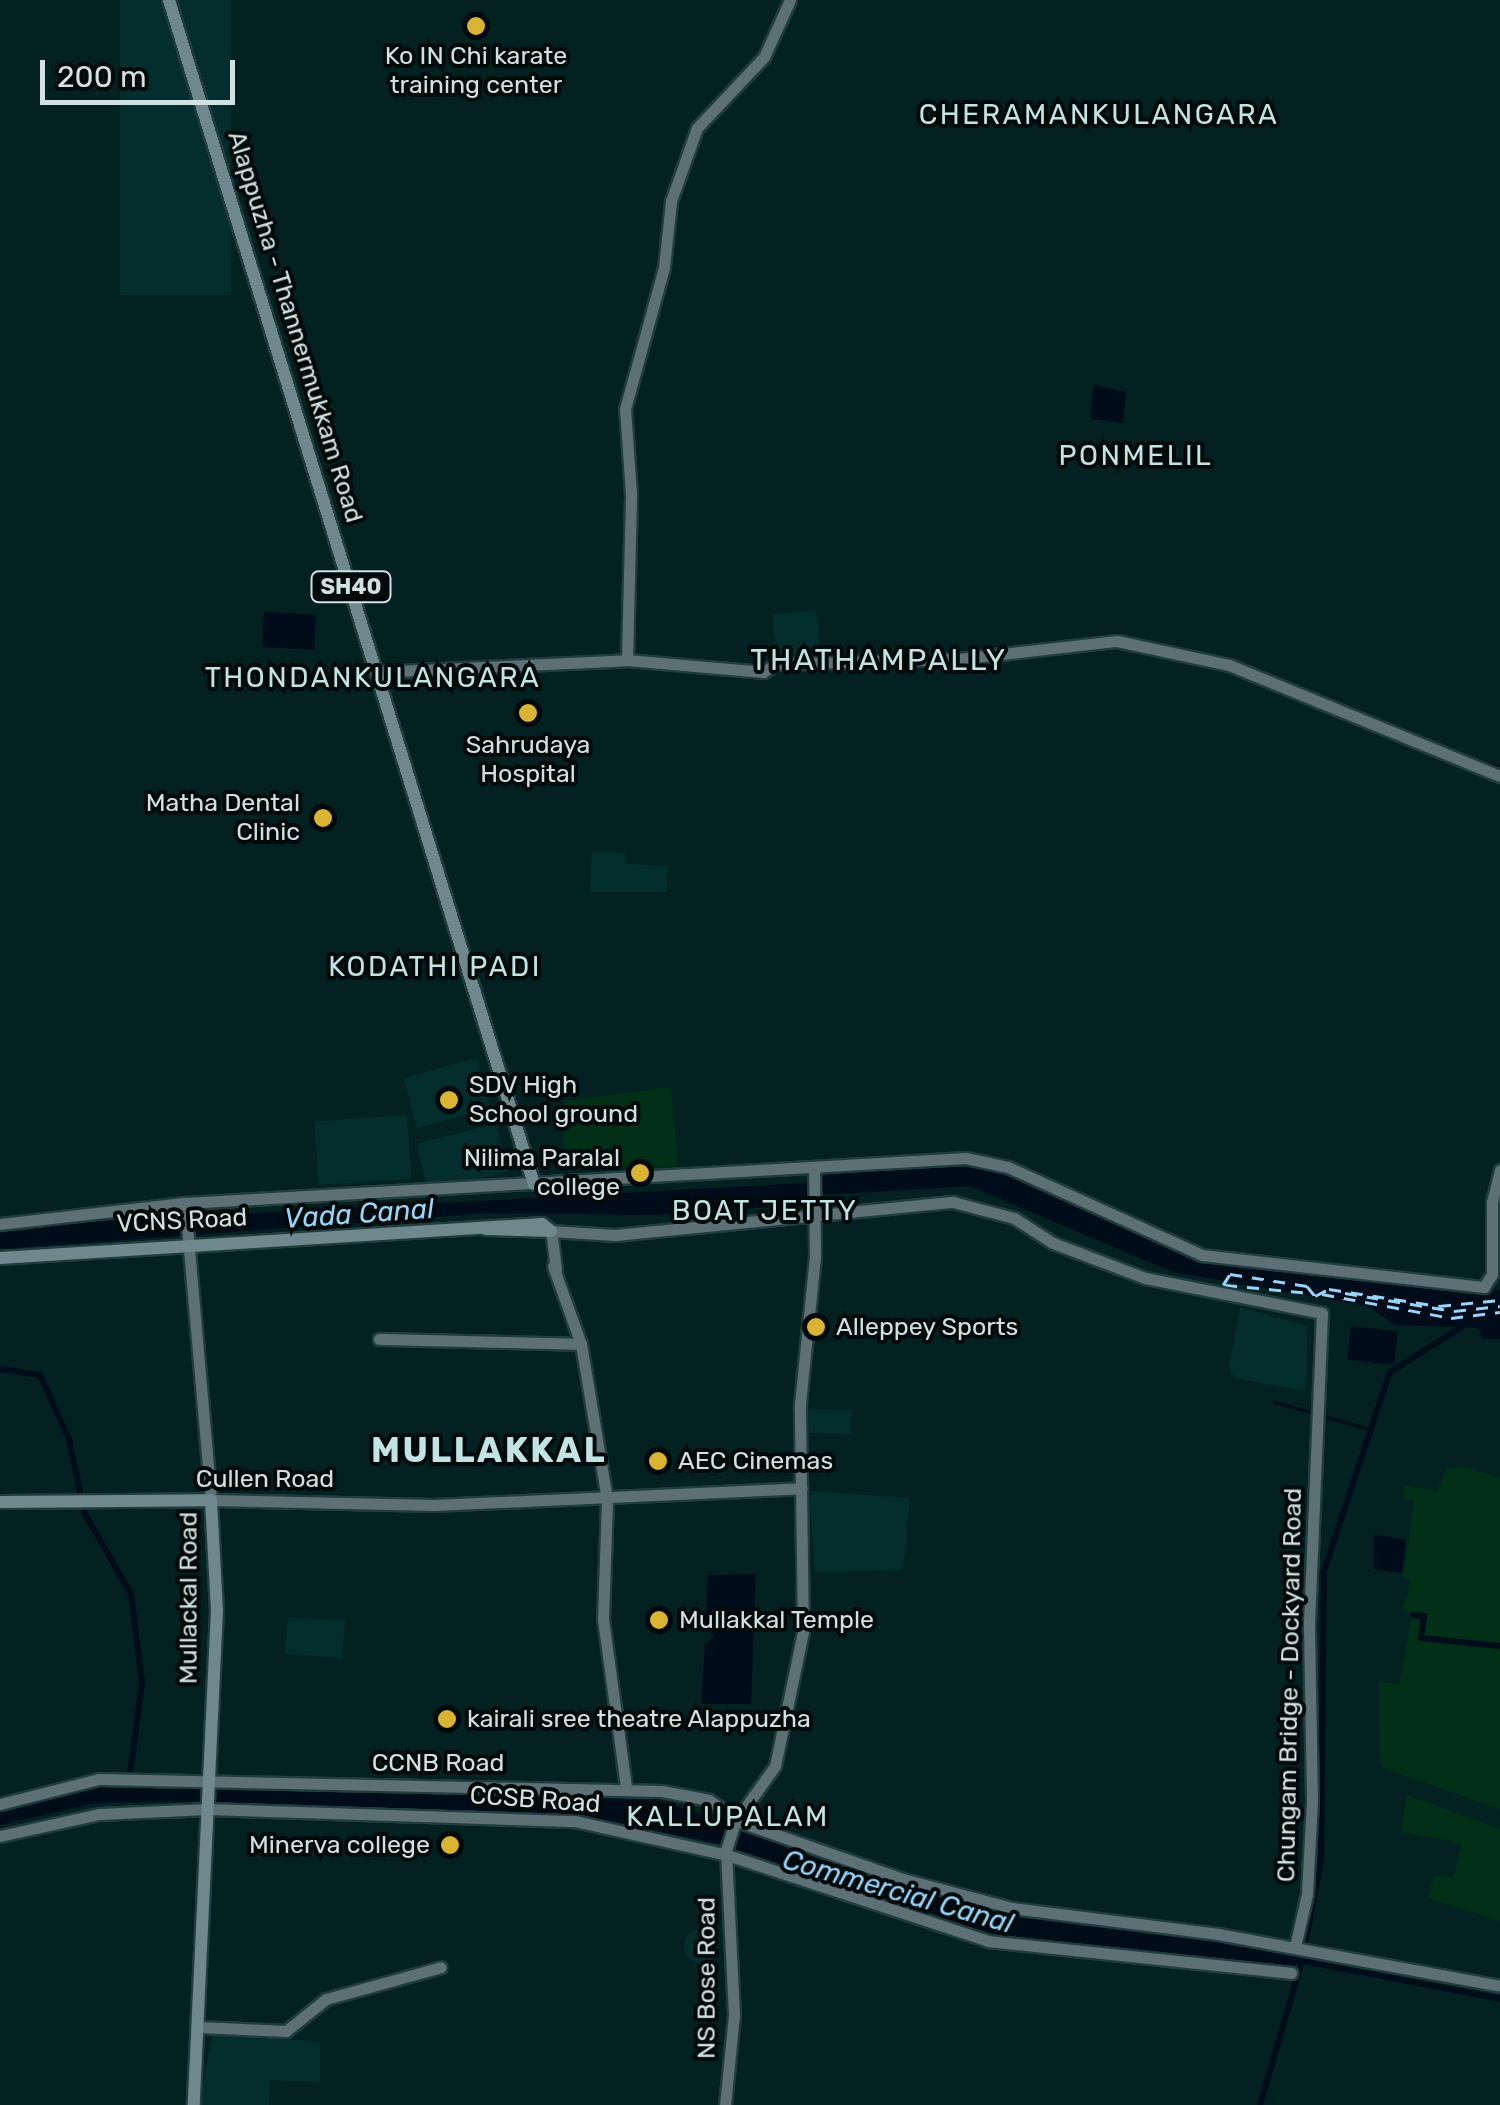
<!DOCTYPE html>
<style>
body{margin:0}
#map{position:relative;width:1500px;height:2105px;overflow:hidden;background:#032121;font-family:Rubik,sans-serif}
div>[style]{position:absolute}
.built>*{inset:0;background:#042e2e;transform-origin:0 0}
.round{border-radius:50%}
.green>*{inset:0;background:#013016}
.water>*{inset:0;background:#000c19;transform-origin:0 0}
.stream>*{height:2.5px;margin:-1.25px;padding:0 1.25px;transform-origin:1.25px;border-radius:1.25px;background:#000c19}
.canal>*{height:6px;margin:-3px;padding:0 3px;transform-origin:3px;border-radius:3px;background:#000c19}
.ferry>*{height:2.5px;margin-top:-1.25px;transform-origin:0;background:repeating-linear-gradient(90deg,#98d3f9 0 12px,transparent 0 22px)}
.roads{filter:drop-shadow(2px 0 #203c3c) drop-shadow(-2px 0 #203c3c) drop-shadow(0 2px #203c3c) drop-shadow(0 -2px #203c3c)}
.secondary>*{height:11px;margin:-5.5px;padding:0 5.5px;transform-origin:5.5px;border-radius:5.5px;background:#5d7075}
.primary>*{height:12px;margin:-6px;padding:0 6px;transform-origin:6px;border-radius:6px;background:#6f888e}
.dots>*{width:28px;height:28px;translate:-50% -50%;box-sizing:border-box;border:5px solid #010909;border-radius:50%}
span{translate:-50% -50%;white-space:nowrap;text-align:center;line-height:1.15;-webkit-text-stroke:8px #010909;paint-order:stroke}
.shield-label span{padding:2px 8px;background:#010909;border:2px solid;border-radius:8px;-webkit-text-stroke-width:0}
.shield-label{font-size:22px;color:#d1e1e1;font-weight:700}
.poi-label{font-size:25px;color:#d1e1e1}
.right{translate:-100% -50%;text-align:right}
.left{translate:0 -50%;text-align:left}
.street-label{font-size:25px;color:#d1e1e1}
.neighbourhood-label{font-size:28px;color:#c2e3e3;letter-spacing:2.5px}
.water-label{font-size:28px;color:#98d3f9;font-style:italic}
.quarter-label{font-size:30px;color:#c2e3e3;letter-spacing:2.5px}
.district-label{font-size:35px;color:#c2e3e3;font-weight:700;letter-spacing:2.5px}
.scale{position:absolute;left:40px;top:60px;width:195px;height:45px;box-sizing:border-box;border:5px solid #d1e1e1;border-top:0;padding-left:12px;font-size:30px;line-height:35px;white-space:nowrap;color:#d1e1e1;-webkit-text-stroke:8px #010909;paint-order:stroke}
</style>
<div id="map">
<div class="built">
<div style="left:120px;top:0;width:111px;height:295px"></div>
<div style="left:816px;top:610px;width:47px;height:44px;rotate:84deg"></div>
<div style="clip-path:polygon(592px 852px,625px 853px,625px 864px,668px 866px,667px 892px,590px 892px)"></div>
<div style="left:477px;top:1058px;width:52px;height:76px;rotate:75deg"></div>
<div style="left:407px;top:1115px;width:64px;height:93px;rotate:86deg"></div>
<div style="left:496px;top:1124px;width:49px;height:82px;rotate:76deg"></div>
<div style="clip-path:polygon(1240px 1307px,1308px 1326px,1305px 1391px,1234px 1378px,1229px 1366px)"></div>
<div style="left:806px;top:1409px;width:46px;height:24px;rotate:1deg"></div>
<div style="clip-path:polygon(809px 1491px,910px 1498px,903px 1570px,815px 1572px)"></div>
<div style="left:288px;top:1617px;width:57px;height:37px;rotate:4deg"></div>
<div class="round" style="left:684px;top:1929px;width:34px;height:34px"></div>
<div style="clip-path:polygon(213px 2032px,320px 2042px,320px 2082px,270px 2080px,269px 2105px,199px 2105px)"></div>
</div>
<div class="green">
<div style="clip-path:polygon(671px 1087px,678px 1166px,562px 1169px,565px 1101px)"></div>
<div style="clip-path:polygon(1465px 1467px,1500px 1478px,1500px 1809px,1383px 1768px,1380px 1761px,1379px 1682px,1400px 1684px,1412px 1613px,1402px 1609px,1411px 1581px,1403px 1578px,1414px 1501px,1403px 1497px,1405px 1485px,1437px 1491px,1447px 1468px)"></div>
<div style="clip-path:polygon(1406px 1795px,1500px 1829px,1500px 1921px,1428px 1898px,1434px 1876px,1454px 1878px,1461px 1843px,1402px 1832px)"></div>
</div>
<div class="water">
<div style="clip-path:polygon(1093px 385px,1126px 392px,1123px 423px,1091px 419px)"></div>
<div style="left:264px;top:612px;width:52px;height:35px;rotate:3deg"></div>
<div style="clip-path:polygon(984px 1165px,1202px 1258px,1500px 1290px,1500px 1339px,1483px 1339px,1478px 1328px,1395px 1325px,1368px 1306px,1173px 1272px,970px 1186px,823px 1195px,822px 1182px,808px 1183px,807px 1196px,786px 1206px,653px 1215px,490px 1213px,0 1249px,0 1233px,77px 1223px,822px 1182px,822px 1176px,894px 1168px)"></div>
<div style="left:1351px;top:1326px;width:47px;height:34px;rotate:6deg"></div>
<div style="clip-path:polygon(1374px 1534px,1406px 1540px,1402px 1573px,1374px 1569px)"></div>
<div style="clip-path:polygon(756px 1574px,751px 1704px,701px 1704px,705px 1645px,714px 1636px,706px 1627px,708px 1575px)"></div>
<div style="clip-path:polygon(201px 1784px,661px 1801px,972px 1908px,1299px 1953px,1295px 1970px,978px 1932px,721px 1844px,579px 1815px,196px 1801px,95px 1803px,0 1825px,0 1807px,97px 1786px)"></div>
</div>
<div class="stream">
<div style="left:1274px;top:1402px;width:38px;rotate:15deg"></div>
<div style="left:1327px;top:1417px;width:44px;rotate:15.9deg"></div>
</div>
<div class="canal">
<div style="left:1478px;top:762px;width:23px;rotate:18deg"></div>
<div style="left:0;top:1369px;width:40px;rotate:8.5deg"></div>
<div style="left:40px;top:1375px;width:70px;rotate:65.6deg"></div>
<div style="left:69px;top:1439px;width:77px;rotate:78deg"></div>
<div style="left:85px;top:1514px;width:92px;rotate:60.1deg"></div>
<div style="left:131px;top:1594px;width:89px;rotate:82.9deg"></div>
<div style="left:142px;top:1682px;width:101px;rotate:97.4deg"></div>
<div style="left:1413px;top:1615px;width:11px;rotate:5deg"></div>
<div style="left:1424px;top:1616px;width:22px;rotate:98deg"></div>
<div style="left:1421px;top:1638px;width:79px;rotate:5.8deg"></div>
<div style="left:1293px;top:1959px;width:211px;rotate:10.9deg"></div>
<div style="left:1260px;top:2105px;width:151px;rotate:-73.8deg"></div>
<div style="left:1302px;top:1960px;width:102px;rotate:-79.2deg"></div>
<div style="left:1321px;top:1860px;width:289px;rotate:-89.4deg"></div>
<div style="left:1324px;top:1571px;width:210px;rotate:-71.7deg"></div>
<div style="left:1390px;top:1372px;width:89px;rotate:-32.1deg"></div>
</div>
<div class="ferry">
<div style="left:1223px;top:1285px;width:13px;rotate:-58deg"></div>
<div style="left:1230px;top:1274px;width:78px;rotate:8.9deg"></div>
<div style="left:1307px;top:1286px;width:13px;rotate:51deg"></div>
<div style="left:1315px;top:1296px;width:16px;rotate:-27deg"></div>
<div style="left:1329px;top:1289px;width:111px;rotate:8.8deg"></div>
<div style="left:1439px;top:1306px;width:61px;rotate:-5.6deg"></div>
<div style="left:1225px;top:1285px;width:86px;rotate:5.3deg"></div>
<div style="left:1345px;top:1293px;width:110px;rotate:9.4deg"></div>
<div style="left:1454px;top:1311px;width:46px;rotate:-6.2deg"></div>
<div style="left:1322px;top:1294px;width:131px;rotate:10.5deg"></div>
<div style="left:1451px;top:1318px;width:49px;rotate:-7deg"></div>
</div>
<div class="roads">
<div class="secondary">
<div style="left:627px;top:660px;width:166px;rotate:-88.6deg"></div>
<div style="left:631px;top:494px;width:85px;rotate:-94deg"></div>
<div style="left:625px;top:409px;width:147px;rotate:-74.6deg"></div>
<div style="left:664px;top:267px;width:66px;rotate:-83.9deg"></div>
<div style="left:671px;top:201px;width:77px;rotate:-70.4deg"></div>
<div style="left:697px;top:128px;width:98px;rotate:-46.7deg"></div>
<div style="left:764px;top:57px;width:63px;rotate:-65.5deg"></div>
<div style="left:377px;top:672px;width:250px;rotate:-2.7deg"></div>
<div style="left:627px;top:660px;width:137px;rotate:5deg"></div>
<div style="left:763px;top:672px;width:15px;rotate:-32deg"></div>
<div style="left:776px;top:664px;width:182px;rotate:-1.6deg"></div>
<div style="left:958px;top:659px;width:160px;rotate:-6.5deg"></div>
<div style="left:1117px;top:641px;width:115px;rotate:12.1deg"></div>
<div style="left:1229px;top:665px;width:293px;rotate:22.3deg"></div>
<div style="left:185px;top:1203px;width:298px;rotate:85deg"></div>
<div style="left:211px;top:1500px;width:223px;rotate:1.3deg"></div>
<div style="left:434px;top:1505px;width:368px;rotate:-2.6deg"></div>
<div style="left:0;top:1224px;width:186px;rotate:-6.5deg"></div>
<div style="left:185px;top:1203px;width:782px;rotate:-3.3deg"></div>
<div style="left:966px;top:1158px;width:43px;rotate:12.1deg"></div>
<div style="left:1008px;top:1167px;width:213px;rotate:24.4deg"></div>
<div style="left:1202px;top:1255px;width:284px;rotate:6.5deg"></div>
<div style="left:1484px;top:1287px;width:15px;rotate:-58deg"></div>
<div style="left:1492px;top:1274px;width:72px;rotate:-90deg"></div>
<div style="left:1492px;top:1202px;width:33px;rotate:-76deg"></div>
<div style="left:553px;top:1266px;width:83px;rotate:70.3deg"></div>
<div style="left:581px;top:1344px;width:158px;rotate:80.5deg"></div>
<div style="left:607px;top:1500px;width:119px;rotate:91.9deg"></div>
<div style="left:603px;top:1619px;width:170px;rotate:82.2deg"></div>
<div style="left:556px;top:1270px;width:39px;rotate:-97deg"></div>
<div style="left:551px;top:1231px;width:64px;rotate:3.6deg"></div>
<div style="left:615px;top:1235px;width:340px;rotate:-5.6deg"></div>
<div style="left:953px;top:1202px;width:63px;rotate:14.7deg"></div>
<div style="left:1014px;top:1218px;width:46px;rotate:32.7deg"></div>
<div style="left:1053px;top:1243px;width:98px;rotate:20.8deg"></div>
<div style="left:1145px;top:1278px;width:180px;rotate:11.2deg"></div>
<div style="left:1322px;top:1313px;width:315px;rotate:92.4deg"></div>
<div style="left:1309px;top:1628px;width:173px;rotate:89deg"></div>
<div style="left:1312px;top:1801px;width:93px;rotate:93.1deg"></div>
<div style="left:1307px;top:1894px;width:54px;rotate:102.8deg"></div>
<div style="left:379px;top:1339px;width:202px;rotate:1.4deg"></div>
<div style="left:0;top:1804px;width:102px;rotate:-14.2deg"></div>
<div style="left:99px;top:1779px;width:563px;rotate:1.22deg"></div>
<div style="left:662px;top:1791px;width:48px;rotate:10.8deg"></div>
<div style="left:709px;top:1800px;width:41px;rotate:34.1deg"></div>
<div style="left:743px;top:1823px;width:170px;rotate:19.3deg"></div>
<div style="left:903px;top:1879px;width:113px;rotate:14.9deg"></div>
<div style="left:1012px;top:1908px;width:208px;rotate:7.2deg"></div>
<div style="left:1218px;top:1934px;width:287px;rotate:10.4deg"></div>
<div style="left:0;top:1836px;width:101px;rotate:-12.5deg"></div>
<div style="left:99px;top:1814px;width:109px;rotate:-2.6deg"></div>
<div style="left:208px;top:1809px;width:367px;rotate:1.9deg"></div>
<div style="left:575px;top:1821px;width:156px;rotate:12.6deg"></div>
<div style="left:727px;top:1855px;width:275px;rotate:18.2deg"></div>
<div style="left:988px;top:1941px;width:305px;rotate:6deg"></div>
<div style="left:199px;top:2027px;width:87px;rotate:2.6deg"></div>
<div style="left:286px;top:2031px;width:51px;rotate:-38.7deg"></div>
<div style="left:326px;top:1999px;width:119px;rotate:-15.5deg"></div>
<div style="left:725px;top:2105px;width:90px;rotate:-84.3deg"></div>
<div style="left:734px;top:2015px;width:165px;rotate:-92.8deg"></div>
<div style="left:726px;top:1850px;width:29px;rotate:-72deg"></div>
<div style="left:735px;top:1822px;width:69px;rotate:-54.5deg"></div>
<div style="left:775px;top:1766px;width:137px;rotate:-78.2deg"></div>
<div style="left:803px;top:1632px;width:228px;rotate:-90.8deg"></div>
<div style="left:800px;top:1404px;width:148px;rotate:-84.2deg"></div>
<div style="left:815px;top:1257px;width:90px;rotate:-90.6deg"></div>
</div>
<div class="primary">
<div style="left:169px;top:0;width:1239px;rotate:72.87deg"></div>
<div style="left:0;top:1258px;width:543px;rotate:-3.59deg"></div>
<div style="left:542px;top:1224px;width:11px;rotate:38deg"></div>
<div style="left:551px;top:1231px;width:65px;rotate:-178.2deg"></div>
<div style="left:0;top:1502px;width:211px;rotate:-0.5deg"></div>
<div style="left:211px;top:1500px;width:110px;rotate:86.9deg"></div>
<div style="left:217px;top:1610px;width:496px;rotate:92.7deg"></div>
</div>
</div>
<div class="dots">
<div style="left:476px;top:26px;background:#dab333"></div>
<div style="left:528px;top:713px;background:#dab333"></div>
<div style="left:323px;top:818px;background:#dab333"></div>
<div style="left:449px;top:1100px;background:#dab333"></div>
<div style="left:640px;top:1173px;background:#dab333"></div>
<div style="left:816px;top:1327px;background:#dab333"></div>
<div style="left:658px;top:1461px;background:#dab333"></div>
<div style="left:659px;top:1620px;background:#dab333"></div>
<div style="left:447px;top:1719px;background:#dab333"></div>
<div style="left:450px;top:1845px;background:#dab333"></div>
</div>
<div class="shield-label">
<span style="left:351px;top:587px">SH40</span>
</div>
<div class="poi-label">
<span style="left:476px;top:71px">Ko IN Chi karate<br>training center</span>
<span style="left:528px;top:760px">Sahrudaya<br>Hospital</span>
<span class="right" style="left:300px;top:818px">Matha Dental<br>Clinic</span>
<span class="left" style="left:469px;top:1100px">SDV High<br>School ground</span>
<span class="right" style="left:620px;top:1173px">Nilima Paralal<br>college</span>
<span class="left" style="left:836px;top:1327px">Alleppey Sports</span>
<span class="left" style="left:678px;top:1461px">AEC Cinemas</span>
<span class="left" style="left:679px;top:1620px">Mullakkal Temple</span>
<span class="left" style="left:467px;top:1719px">kairali sree theatre Alappuzha</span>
<span class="right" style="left:430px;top:1845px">Minerva college</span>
</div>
<div class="street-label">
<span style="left:295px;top:327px;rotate:73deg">Alappuzha - Thannermukkam Road</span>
<span style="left:182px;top:1221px;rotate:-3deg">VCNS Road</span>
<span style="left:265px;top:1479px">Cullen Road</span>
<span style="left:189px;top:1598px;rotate:-90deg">Mullackal Road</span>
<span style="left:1290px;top:1685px;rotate:-89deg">Chungam Bridge - Dockyard Road</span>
<span style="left:438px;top:1763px">CCNB Road</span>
<span style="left:535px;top:1800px;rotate:4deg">CCSB Road</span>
<span style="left:707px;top:1978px;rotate:-90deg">NS Bose Road</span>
</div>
<div class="neighbourhood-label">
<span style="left:1099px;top:115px">CHERAMANKULANGARA</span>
<span style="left:1136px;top:456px">PONMELIL</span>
<span style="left:373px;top:678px">THONDANKULANGARA</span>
<span style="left:435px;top:967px">KODATHI PADI</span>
<span style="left:765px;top:1211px">BOAT JETTY</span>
<span style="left:728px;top:1817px">KALLUPALAM</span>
</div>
<div class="water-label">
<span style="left:359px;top:1214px;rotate:-4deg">Vada Canal</span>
<span style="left:898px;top:1892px;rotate:16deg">Commercial Canal</span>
</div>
<div class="quarter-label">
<span style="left:879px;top:660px">THATHAMPALLY</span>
</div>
<div class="district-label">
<span style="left:489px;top:1450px">MULLAKKAL</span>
</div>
<div class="scale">200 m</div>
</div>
